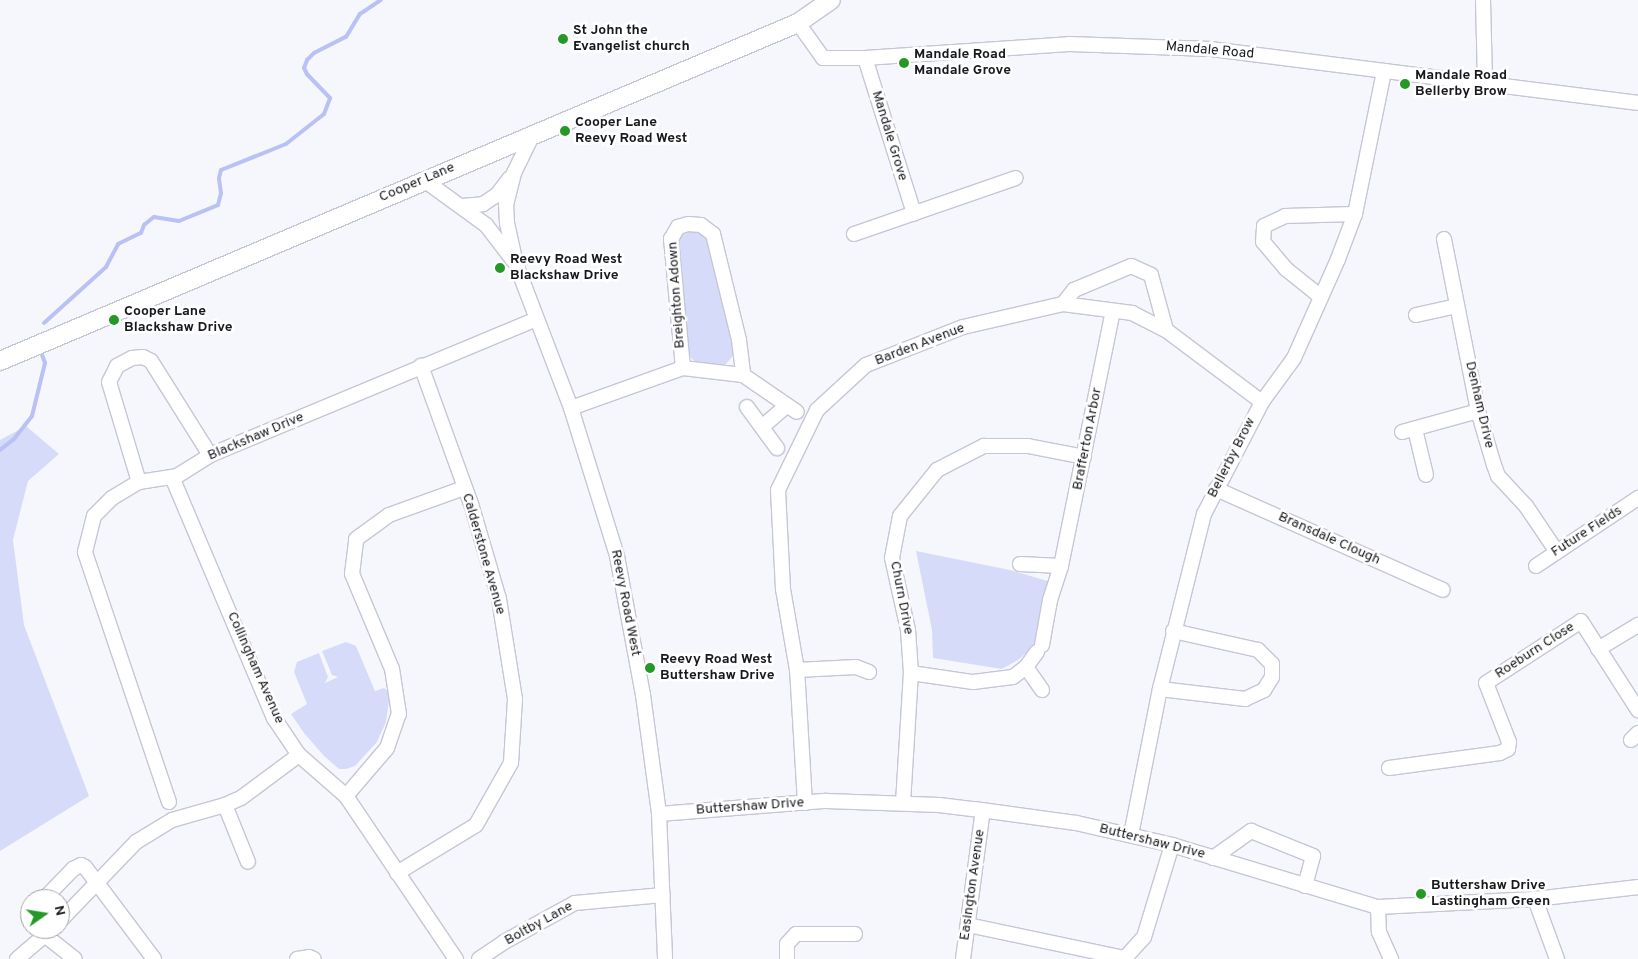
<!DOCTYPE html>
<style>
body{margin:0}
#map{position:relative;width:1638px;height:959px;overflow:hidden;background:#f6f7fd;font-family:Overpass,sans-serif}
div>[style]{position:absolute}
.green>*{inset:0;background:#d6dbfa}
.stream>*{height:4px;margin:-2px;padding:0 2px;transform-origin:2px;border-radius:2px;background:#b9c1f5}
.roads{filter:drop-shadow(1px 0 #c5c7d4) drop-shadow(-1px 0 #c5c7d4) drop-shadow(0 1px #c5c7d4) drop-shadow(0 -1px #c5c7d4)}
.minor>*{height:14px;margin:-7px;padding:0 7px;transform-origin:7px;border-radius:7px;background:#fff}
.major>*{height:18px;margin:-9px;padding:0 9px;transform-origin:9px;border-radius:9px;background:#fff}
.dots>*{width:14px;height:14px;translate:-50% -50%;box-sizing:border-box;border:2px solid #fff;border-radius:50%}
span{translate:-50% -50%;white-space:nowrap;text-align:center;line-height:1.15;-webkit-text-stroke:5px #fff;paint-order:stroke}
.poi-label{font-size:14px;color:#18191e;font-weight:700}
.left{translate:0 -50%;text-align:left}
.street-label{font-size:14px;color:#18191e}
.north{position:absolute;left:20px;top:889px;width:50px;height:50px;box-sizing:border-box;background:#fff;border:1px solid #a3a3a5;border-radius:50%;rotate:77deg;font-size:14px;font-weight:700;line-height:20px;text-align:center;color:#18191e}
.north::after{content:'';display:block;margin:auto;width:18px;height:22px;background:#259827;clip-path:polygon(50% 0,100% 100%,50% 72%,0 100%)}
</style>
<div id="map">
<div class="green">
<div style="clip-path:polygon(688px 228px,706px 233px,735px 350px,732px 357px,726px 364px,707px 365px,694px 361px,687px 353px,677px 245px,680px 233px)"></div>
<div style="clip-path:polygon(26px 426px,59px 454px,28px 481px,13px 540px,24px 625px,89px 796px,0 851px,0 440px)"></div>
<div style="clip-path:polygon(916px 551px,1010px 570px,1051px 582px,1040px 634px,1034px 646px,1018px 660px,1002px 669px,933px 658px,932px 630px)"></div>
<div style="clip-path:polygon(346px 642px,356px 646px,375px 691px,384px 688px,388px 691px,389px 701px,386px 722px,377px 742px,355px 766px,346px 769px,339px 769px,324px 756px,304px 733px,291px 714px,307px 704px,294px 672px,297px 662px,319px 653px,328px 677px,325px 683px,338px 677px,332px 675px,322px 651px)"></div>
</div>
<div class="stream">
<div style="left:44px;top:323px;width:84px;rotate:-42.1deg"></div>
<div style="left:106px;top:267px;width:26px;rotate:-62deg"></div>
<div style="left:118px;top:244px;width:25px;rotate:-26deg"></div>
<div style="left:141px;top:233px;width:9px;rotate:-69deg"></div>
<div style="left:144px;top:225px;width:13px;rotate:-39deg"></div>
<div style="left:154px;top:217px;width:25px;rotate:9deg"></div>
<div style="left:179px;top:221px;width:42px;rotate:-22.3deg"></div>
<div style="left:218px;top:205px;width:12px;rotate:-76deg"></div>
<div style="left:221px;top:193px;width:15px;rotate:-98deg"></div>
<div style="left:219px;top:178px;width:8px;rotate:-76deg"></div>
<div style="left:221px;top:170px;width:70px;rotate:-21.8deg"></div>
<div style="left:286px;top:144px;width:48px;rotate:-38.3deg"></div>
<div style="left:324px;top:114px;width:17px;rotate:-69deg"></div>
<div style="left:330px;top:98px;width:33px;rotate:-134deg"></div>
<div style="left:307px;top:74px;width:7px;rotate:-117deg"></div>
<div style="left:304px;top:68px;width:9px;rotate:-69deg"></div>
<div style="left:307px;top:60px;width:10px;rotate:-45deg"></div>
<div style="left:314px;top:53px;width:36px;rotate:-27deg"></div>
<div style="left:346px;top:37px;width:27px;rotate:-59deg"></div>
<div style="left:360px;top:14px;width:25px;rotate:-34deg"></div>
<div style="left:0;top:450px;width:18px;rotate:-38deg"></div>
<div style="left:14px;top:439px;width:29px;rotate:-52deg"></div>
<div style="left:32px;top:416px;width:55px;rotate:-76.2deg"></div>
<div style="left:45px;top:363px;width:12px;rotate:-110deg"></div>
</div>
<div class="roads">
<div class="minor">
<div style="left:1483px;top:0;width:83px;rotate:88.6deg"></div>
<div style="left:798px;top:23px;width:43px;rotate:54.5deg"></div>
<div style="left:823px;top:58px;width:42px"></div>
<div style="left:865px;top:58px;width:204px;rotate:-3.9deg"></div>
<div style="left:1069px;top:44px;width:142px;rotate:2deg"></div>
<div style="left:1211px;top:49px;width:430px;rotate:7.2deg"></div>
<div style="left:865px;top:58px;width:163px;rotate:72.5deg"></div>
<div style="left:533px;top:134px;width:43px;rotate:116deg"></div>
<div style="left:514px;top:173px;width:32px;rotate:104deg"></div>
<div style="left:506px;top:204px;width:19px;rotate:87deg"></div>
<div style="left:507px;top:223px;width:42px;rotate:77.6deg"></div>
<div style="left:516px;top:264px;width:154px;rotate:69.1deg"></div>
<div style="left:571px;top:408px;width:155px;rotate:72.7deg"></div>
<div style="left:617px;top:556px;width:141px;rotate:79.4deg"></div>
<div style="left:643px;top:695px;width:120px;rotate:82.3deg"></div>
<div style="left:659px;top:814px;width:145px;rotate:87.6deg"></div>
<div style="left:424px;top:180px;width:77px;rotate:36deg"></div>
<div style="left:486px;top:225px;width:44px;rotate:52.4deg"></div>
<div style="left:462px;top:206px;width:21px;rotate:-5deg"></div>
<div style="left:483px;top:204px;width:17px;rotate:-33deg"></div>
<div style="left:497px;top:195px;width:21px;rotate:-53deg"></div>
<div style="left:854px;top:234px;width:171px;rotate:-19.1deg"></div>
<div style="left:1444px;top:239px;width:175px;rotate:78.8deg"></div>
<div style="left:1478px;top:411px;width:56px;rotate:73.5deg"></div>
<div style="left:1494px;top:465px;width:12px;rotate:70deg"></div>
<div style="left:1498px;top:476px;width:41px;rotate:47deg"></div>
<div style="left:1526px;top:506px;width:55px;rotate:56deg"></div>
<div style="left:1321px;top:297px;width:45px;rotate:-141.3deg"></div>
<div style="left:1286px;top:269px;width:35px;rotate:-130deg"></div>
<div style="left:1263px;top:242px;width:16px;rotate:-86deg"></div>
<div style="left:1264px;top:226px;width:23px;rotate:-25deg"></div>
<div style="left:1285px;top:216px;width:70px;rotate:-1.6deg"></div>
<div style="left:1063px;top:304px;width:18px;rotate:-52deg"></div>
<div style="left:1074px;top:290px;width:62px;rotate:-22.8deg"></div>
<div style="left:1131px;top:266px;width:22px;rotate:24deg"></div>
<div style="left:1151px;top:275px;width:57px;rotate:74.7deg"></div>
<div style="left:1416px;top:315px;width:42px;rotate:-12.4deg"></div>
<div style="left:683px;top:368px;width:130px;rotate:-95.3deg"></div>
<div style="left:671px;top:239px;width:14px;rotate:-60deg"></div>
<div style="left:678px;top:227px;width:10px;rotate:-17deg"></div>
<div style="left:688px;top:224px;width:13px;rotate:4deg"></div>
<div style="left:701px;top:225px;width:15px;rotate:37deg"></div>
<div style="left:713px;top:234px;width:109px;rotate:76.2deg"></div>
<div style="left:739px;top:340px;width:35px;rotate:83deg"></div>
<div style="left:747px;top:407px;width:51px;rotate:53.8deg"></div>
<div style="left:571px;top:408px;width:119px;rotate:-19.7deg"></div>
<div style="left:683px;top:368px;width:60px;rotate:6.7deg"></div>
<div style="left:743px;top:375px;width:65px;rotate:34.4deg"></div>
<div style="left:762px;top:427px;width:33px;rotate:-41deg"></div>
<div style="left:1415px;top:429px;width:47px;rotate:76.6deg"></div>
<div style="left:1402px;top:432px;width:79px;rotate:-15.4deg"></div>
<div style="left:172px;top:477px;width:262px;rotate:67.1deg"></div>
<div style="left:274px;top:718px;width:45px;rotate:56deg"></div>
<div style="left:299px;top:755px;width:62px;rotate:41.1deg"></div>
<div style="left:346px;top:796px;width:197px;rotate:56deg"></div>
<div style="left:139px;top:482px;width:104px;rotate:-106.7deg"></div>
<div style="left:109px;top:382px;width:18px;rotate:-63deg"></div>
<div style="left:117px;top:366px;width:17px;rotate:-28deg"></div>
<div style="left:132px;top:358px;width:11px;rotate:-5deg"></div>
<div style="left:143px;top:357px;width:9px;rotate:27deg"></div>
<div style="left:151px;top:361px;width:111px;rotate:57.9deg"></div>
<div style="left:1216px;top:489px;width:248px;rotate:24deg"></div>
<div style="left:1020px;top:564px;width:41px;rotate:2.8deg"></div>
<div style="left:1536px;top:566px;width:123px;rotate:-33.7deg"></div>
<div style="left:1042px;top:645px;width:46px;rotate:-79.9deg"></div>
<div style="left:1050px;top:600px;width:36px;rotate:-72deg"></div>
<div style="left:1061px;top:566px;width:260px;rotate:-78.5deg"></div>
<div style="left:1598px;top:649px;width:47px;rotate:-31deg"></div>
<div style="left:1026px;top:667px;width:28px;rotate:55deg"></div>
<div style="left:797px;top:670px;width:59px;rotate:-2.9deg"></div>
<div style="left:856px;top:667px;width:14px;rotate:21deg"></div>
<div style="left:911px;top:673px;width:63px;rotate:8.3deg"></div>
<div style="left:973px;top:682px;width:40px;rotate:-7.1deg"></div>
<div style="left:1013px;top:677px;width:16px;rotate:-38deg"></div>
<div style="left:1026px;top:667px;width:19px;rotate:-54deg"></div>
<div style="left:1160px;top:689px;width:86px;rotate:6.7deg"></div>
<div style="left:1245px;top:699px;width:21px;rotate:-25deg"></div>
<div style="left:1264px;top:690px;width:15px;rotate:-58deg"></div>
<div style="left:1272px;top:677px;width:13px;rotate:-90deg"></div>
<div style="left:1272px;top:664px;width:20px;rotate:-135deg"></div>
<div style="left:1258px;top:650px;width:87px;rotate:-167.4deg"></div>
<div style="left:1631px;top:740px;width:10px;rotate:-45deg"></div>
<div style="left:1389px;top:768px;width:112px;rotate:-7.7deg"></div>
<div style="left:1500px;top:753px;width:9px;rotate:-27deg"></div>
<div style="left:1508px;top:749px;width:7px;rotate:-82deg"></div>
<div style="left:1509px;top:742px;width:63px;rotate:-111.3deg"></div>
<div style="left:1486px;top:683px;width:113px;rotate:-33.1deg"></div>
<div style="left:1581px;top:621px;width:106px;rotate:57.4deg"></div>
<div style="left:346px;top:796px;width:63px;rotate:-49.5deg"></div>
<div style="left:387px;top:748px;width:36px;rotate:-71deg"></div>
<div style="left:399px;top:714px;width:46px;rotate:-98.8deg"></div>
<div style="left:392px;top:669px;width:103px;rotate:-112.8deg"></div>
<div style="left:352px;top:574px;width:35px;rotate:-83deg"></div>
<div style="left:356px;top:539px;width:41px;rotate:-36deg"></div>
<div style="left:389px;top:515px;width:80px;rotate:-19.8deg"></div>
<div style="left:169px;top:802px;width:264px;rotate:-108.6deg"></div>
<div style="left:85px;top:552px;width:37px;rotate:-76deg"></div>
<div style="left:94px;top:516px;width:25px;rotate:-45deg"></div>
<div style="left:112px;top:498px;width:31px;rotate:-31deg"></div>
<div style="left:139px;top:482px;width:38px;rotate:-9deg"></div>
<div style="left:177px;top:476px;width:39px;rotate:-32deg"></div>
<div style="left:210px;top:455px;width:353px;rotate:-22.6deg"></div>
<div style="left:805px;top:803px;width:133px;rotate:-93.4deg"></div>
<div style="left:797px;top:670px;width:82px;rotate:-99.8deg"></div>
<div style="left:783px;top:589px;width:99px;rotate:-92.9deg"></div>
<div style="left:778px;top:490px;width:89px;rotate:-64deg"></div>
<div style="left:817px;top:410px;width:67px;rotate:-42.6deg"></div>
<div style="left:866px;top:365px;width:104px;rotate:-21.4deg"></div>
<div style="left:963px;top:327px;width:103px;rotate:-13deg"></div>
<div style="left:1063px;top:304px;width:70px;rotate:7.4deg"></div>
<div style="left:1132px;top:313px;width:38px;rotate:27deg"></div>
<div style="left:1166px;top:330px;width:120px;rotate:36.9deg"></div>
<div style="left:903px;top:803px;width:130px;rotate:-86.5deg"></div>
<div style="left:911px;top:673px;width:43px;rotate:-94deg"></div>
<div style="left:908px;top:630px;width:74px;rotate:-102.5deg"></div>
<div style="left:892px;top:558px;width:43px;rotate:-79.2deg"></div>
<div style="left:900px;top:516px;width:59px;rotate:-51.2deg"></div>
<div style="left:937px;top:470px;width:53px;rotate:-27.1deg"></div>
<div style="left:984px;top:446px;width:44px"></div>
<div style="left:1028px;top:446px;width:57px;rotate:11.1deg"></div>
<div style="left:225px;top:805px;width:61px;rotate:68deg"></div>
<div style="left:659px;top:814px;width:168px;rotate:-4.5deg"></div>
<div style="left:826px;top:801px;width:113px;rotate:2deg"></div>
<div style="left:939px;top:805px;width:35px;rotate:7deg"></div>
<div style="left:974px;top:809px;width:103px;rotate:7.8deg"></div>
<div style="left:1076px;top:823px;width:98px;rotate:12.9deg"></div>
<div style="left:1172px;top:845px;width:215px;rotate:16.8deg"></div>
<div style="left:1378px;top:907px;width:157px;rotate:-2.9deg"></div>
<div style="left:1535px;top:899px;width:104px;rotate:-6.6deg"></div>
<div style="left:1131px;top:835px;width:149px;rotate:-78.8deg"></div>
<div style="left:1160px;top:689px;width:180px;rotate:-75.9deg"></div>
<div style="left:1204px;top:514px;width:126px;rotate:-62.6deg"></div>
<div style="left:1262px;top:402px;width:54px;rotate:-54deg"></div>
<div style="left:1294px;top:358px;width:108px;rotate:-66deg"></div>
<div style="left:1338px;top:259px;width:48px;rotate:-69.3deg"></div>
<div style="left:1355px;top:214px;width:146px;rotate:-78.5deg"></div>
<div style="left:1213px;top:858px;width:47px;rotate:-35.4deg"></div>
<div style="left:1251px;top:831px;width:67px;rotate:22deg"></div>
<div style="left:1313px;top:856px;width:31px;rotate:105deg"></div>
<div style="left:397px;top:873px;width:92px;rotate:-31.3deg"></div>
<div style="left:476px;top:825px;width:71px;rotate:-60.6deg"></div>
<div style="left:511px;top:763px;width:64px;rotate:-86.4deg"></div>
<div style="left:515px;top:699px;width:101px;rotate:-99.1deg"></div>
<div style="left:499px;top:599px;width:99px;rotate:-106.4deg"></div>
<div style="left:471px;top:504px;width:147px;rotate:-109.9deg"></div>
<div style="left:44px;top:899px;width:42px;rotate:-46deg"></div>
<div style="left:73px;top:869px;width:9px;rotate:-27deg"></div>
<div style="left:81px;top:865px;width:4px;rotate:27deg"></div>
<div style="left:85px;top:867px;width:115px;rotate:53.1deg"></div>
<div style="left:1535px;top:899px;width:64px;rotate:69.9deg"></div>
<div style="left:1378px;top:907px;width:25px;rotate:88deg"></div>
<div style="left:1379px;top:932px;width:30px;rotate:66deg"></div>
<div style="left:30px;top:915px;width:5px;rotate:90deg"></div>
<div style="left:60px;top:921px;width:110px;rotate:-46.1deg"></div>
<div style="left:136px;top:842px;width:42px;rotate:-31.4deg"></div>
<div style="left:172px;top:820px;width:55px;rotate:-15.8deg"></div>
<div style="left:225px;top:805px;width:17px;rotate:-24deg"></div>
<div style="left:241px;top:798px;width:72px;rotate:-36.6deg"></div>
<div style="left:968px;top:925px;width:160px;rotate:11.9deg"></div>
<div style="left:1125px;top:958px;width:28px;rotate:-48deg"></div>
<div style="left:1144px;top:937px;width:96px;rotate:-73.1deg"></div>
<div style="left:37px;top:929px;width:48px;rotate:38.3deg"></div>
<div style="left:17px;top:959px;width:46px;rotate:-40.6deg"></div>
<div style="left:297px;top:959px;width:12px;rotate:-9deg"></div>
<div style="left:309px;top:957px;width:5px;rotate:22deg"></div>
<div style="left:479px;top:959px;width:30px;rotate:-34deg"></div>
<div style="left:504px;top:942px;width:81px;rotate:-28.8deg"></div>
<div style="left:575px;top:903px;width:88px;rotate:-5.2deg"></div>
<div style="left:787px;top:959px;width:15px;rotate:-90deg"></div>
<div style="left:787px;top:944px;width:13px;rotate:-48deg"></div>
<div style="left:796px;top:934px;width:59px"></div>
<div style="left:963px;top:959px;width:150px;rotate:-82.4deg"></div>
</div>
<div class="major">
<div style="left:0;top:361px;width:867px;rotate:-22.96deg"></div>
<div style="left:798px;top:23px;width:40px;rotate:-34.9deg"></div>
</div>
</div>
<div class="dots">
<div style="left:563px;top:39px;background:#259827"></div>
<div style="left:904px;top:63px;background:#259827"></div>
<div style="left:1405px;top:84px;background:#259827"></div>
<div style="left:565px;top:131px;background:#259827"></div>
<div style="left:500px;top:268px;background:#259827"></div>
<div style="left:114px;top:320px;background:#259827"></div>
<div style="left:650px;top:668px;background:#259827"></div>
<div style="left:1421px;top:894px;background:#259827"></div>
</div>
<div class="poi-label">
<span class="left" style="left:573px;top:39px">St John the<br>Evangelist church</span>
<span class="left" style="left:914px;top:63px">Mandale Road<br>Mandale Grove</span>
<span class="left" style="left:1415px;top:84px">Mandale Road<br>Bellerby Brow</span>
<span class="left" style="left:575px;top:131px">Cooper Lane<br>Reevy Road West</span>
<span class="left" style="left:510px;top:268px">Reevy Road West<br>Blackshaw Drive</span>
<span class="left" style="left:124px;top:320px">Cooper Lane<br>Blackshaw Drive</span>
<span class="left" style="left:660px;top:668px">Reevy Road West<br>Buttershaw Drive</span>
<span class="left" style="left:1431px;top:894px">Buttershaw Drive<br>Lastingham Green</span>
</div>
<div class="street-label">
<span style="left:1210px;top:51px;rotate:5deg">Mandale Road</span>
<span style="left:889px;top:136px;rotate:73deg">Mandale Grove</span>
<span style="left:417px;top:183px;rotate:-23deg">Cooper Lane</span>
<span style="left:677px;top:295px;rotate:-94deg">Breighton Adown</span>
<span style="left:920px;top:345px;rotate:-21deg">Barden Avenue</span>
<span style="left:1479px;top:405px;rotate:77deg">Denham Drive</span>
<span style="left:256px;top:437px;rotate:-23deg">Blackshaw Drive</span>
<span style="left:1088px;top:439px;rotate:-79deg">Brafferton Arbor</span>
<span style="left:1232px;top:458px;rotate:-63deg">Bellerby Brow</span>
<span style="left:1587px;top:532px;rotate:-33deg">Future Fields</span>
<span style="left:1329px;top:539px;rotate:24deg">Bransdale Clough</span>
<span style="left:483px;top:554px;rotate:74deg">Calderstone Avenue</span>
<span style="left:901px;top:598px;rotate:79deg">Churn Drive</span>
<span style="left:625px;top:603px;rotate:79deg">Reevy Road West</span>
<span style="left:1535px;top:651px;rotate:-33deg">Roeburn Close</span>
<span style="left:255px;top:668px;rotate:66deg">Collingham Avenue</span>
<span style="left:750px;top:807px;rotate:-4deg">Buttershaw Drive</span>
<span style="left:1152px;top:842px;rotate:14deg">Buttershaw Drive</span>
<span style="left:973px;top:885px;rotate:-82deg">Easington Avenue</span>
<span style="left:539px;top:924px;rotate:-29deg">Boltby Lane</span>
</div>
<div class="north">N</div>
</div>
